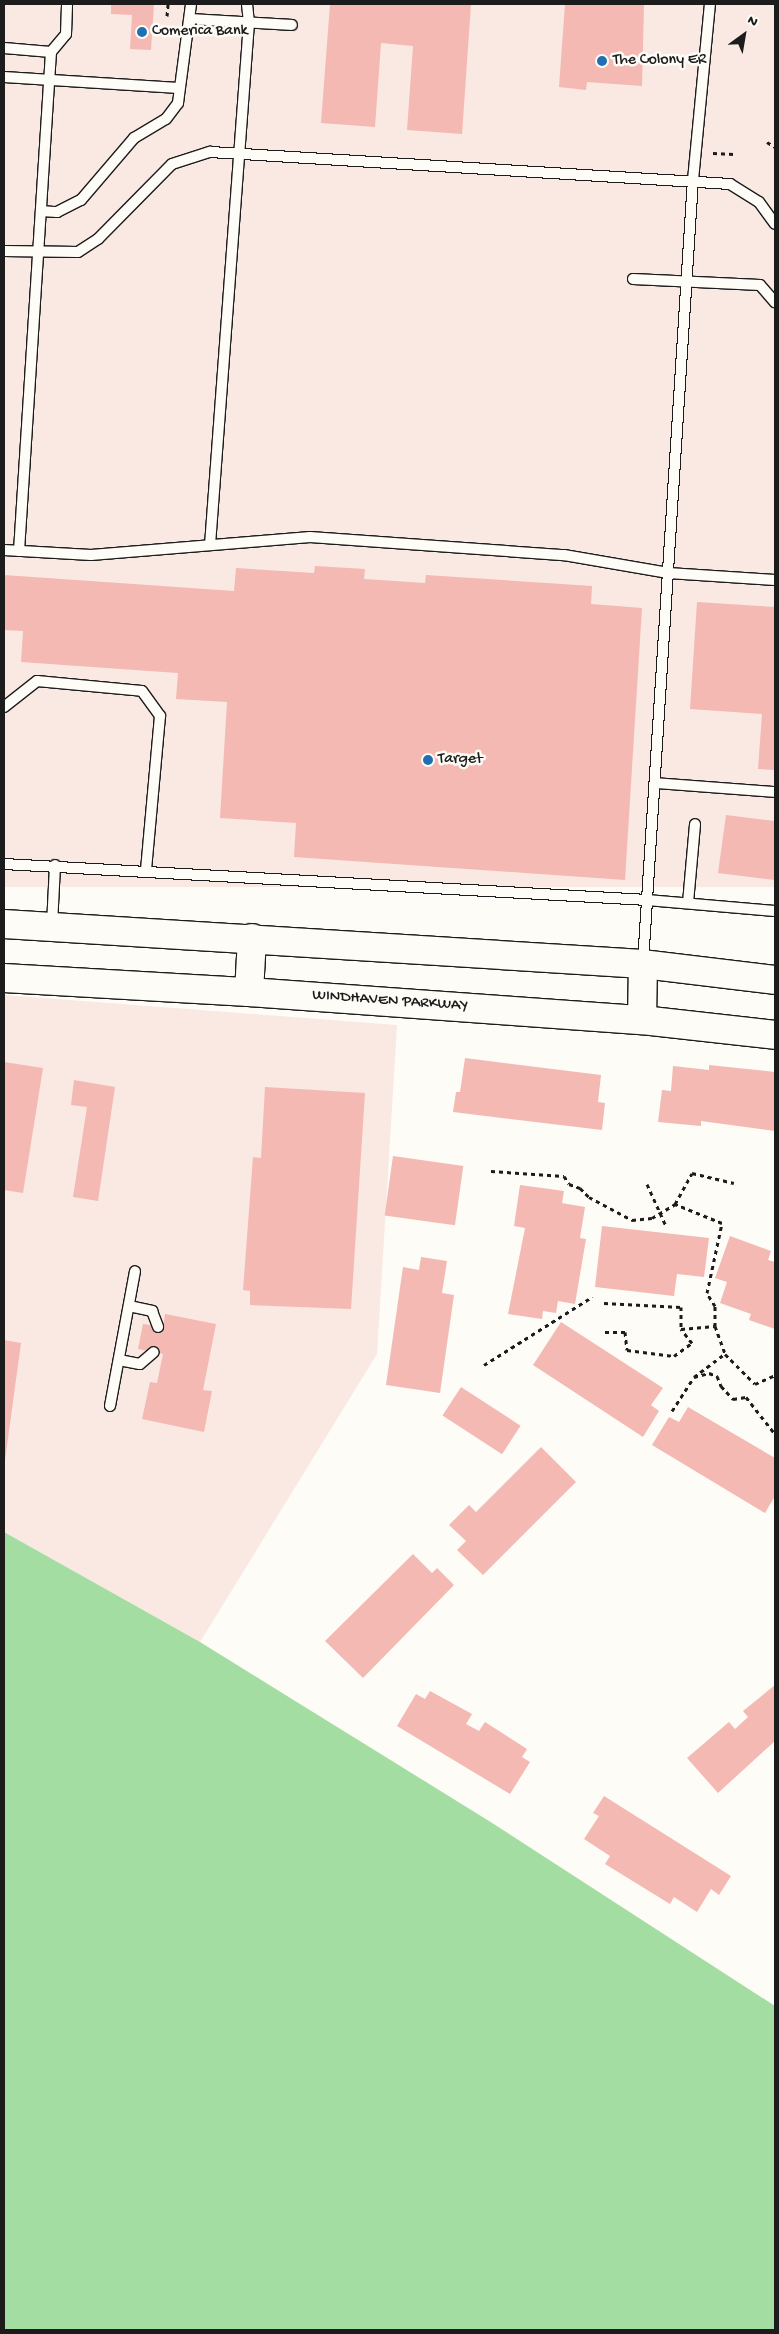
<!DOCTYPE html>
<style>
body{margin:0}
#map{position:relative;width:779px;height:2334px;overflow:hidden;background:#fdfcf7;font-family:"Gochi Hand",sans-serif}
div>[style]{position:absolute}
.built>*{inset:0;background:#fae8e2;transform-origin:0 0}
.green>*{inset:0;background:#a4dda2}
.building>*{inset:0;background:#f4b9b2;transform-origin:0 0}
.path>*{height:3px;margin-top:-1.5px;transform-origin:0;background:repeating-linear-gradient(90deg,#1c1c1c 0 4px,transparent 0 8px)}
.roads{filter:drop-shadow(1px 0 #1c1c1c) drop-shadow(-1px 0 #1c1c1c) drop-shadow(0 1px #1c1c1c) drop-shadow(0 -1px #1c1c1c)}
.service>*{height:10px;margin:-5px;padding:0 5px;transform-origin:5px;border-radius:5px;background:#fdfcf7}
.secondary>*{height:28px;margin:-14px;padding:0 14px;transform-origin:14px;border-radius:14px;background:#fdfcf7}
.dots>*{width:14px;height:14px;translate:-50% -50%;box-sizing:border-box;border:2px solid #fdfcf7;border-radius:50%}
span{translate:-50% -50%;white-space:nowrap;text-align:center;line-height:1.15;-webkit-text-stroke:5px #fdfcf7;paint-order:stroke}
.poi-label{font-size:16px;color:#1c1c1c}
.left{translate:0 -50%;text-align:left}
.street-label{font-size:16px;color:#1c1c1c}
.frame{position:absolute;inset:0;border:5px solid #1c1c1c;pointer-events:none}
.north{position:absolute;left:719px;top:10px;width:50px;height:50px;-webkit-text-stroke:4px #fdfcf7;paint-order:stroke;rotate:32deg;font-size:14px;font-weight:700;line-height:20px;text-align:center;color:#1c1c1c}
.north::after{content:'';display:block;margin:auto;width:18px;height:22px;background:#1c1c1c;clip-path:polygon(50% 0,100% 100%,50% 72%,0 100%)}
</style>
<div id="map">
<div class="built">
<div style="left:4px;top:4px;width:771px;height:883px"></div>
<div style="clip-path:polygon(4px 995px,397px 1025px,377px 1354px,200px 1642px,4px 1532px)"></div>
</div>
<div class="green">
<div style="clip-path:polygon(4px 1532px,200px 1642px,489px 1821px,775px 2006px,775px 2330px,4px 2330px)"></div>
</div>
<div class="building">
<div style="clip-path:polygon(111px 4px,154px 4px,151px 50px,130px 49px,132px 15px,111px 14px)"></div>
<div style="clip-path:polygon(330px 4px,471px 4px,462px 134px,407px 130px,413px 46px,381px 43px,375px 127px,321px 123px)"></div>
<div style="clip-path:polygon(565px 4px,644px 4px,642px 86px,587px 82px,586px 90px,559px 87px)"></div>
<div style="clip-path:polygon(315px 566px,365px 569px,364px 579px,425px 583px,426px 575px,592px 586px,591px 604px,642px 608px,625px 880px,294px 857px,296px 823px,220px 818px,227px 702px,176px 699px,178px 673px,21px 662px,23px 631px,4px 630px,4px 575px,234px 591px,236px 568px,314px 573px)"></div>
<div style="clip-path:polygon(697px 602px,775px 607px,775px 770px,758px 769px,762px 714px,690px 709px)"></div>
<div style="clip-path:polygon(726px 815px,775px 821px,775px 880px,718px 873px)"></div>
<div style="clip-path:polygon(465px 1058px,601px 1075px,598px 1102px,605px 1103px,602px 1130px,453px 1112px,456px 1092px,460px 1092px)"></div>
<div style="clip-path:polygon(4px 1062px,43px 1068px,23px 1193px,4px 1190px)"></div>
<div style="clip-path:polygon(709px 1065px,775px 1072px,775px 1131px,701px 1121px,701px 1126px,658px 1122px,662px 1090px,671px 1091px,673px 1066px,709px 1070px)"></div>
<div style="clip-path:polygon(74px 1080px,115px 1087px,98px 1201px,73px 1197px,87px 1107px,71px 1105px)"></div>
<div style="clip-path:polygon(265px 1087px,365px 1093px,351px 1309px,250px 1305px,250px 1291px,243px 1290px,253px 1157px,261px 1158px)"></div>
<div style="left:393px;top:1156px;width:71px;height:60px;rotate:8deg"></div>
<div style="clip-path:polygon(520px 1185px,564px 1191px,562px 1203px,585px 1207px,580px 1238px,586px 1239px,575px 1304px,558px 1301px,556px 1313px,543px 1311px,542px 1319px,508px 1314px,525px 1228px,514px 1226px)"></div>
<div style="clip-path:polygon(602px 1226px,709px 1238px,704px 1277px,677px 1274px,674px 1296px,595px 1287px)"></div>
<div style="clip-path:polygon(730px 1236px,771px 1251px,768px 1260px,775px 1262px,775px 1329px,749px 1320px,751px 1314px,720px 1303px,727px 1282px,715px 1278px)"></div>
<div style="clip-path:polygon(421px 1257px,447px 1261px,442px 1293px,454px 1295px,440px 1393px,386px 1385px,403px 1267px,419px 1270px)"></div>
<div style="clip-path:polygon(165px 1314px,216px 1324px,203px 1390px,212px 1391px,204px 1432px,142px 1419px,150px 1382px,157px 1383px,163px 1354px,138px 1349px,143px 1324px,163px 1327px)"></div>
<div style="clip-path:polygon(561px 1322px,663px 1388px,651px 1405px,659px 1411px,643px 1437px,533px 1365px)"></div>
<div style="clip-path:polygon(4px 1340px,21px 1343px,5px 1460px,4px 1460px)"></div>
<div style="left:461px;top:1387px;width:71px;height:34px;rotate:33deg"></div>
<div style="clip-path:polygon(688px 1407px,775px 1458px,775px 1496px,765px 1513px,652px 1445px,669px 1417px,679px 1422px)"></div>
<div style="clip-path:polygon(541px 1447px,576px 1482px,483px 1575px,457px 1550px,466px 1541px,449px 1525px,469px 1505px,476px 1512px)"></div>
<div style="clip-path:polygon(413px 1554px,432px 1573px,437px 1568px,454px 1585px,363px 1678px,325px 1641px)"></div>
<div style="clip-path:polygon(775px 1685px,775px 1741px,718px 1793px,687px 1758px,729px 1722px,735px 1729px,748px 1717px,743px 1711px)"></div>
<div style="clip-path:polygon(430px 1691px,472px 1714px,466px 1724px,479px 1731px,485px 1722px,527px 1749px,522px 1757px,530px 1762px,510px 1794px,397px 1726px,416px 1694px,425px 1699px)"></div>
<div style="clip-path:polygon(604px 1796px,731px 1876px,719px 1895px,711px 1889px,697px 1912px,674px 1897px,670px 1904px,605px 1864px,610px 1856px,584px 1839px,599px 1816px,593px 1813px)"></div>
</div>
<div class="path">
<div style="left:167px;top:16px;width:12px;rotate:-85deg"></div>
<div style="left:767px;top:142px;width:9px;rotate:32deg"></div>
<div style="left:713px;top:153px;width:21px;rotate:3deg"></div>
<div style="left:491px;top:1171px;width:73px;rotate:3.9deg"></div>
<div style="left:564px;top:1176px;width:9px;rotate:58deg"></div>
<div style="left:569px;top:1184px;width:12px;rotate:20deg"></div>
<div style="left:580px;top:1188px;width:13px;rotate:45deg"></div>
<div style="left:589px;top:1197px;width:49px;rotate:28.1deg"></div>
<div style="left:632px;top:1220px;width:20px;rotate:-6deg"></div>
<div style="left:652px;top:1218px;width:27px;rotate:-31deg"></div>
<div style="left:675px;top:1204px;width:35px;rotate:-61deg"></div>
<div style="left:692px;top:1173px;width:43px;rotate:13.4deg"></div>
<div style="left:647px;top:1184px;width:46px;rotate:65.7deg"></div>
<div style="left:604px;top:1303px;width:77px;rotate:3deg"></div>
<div style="left:681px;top:1307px;width:22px;rotate:90deg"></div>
<div style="left:681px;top:1329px;width:34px;rotate:-5deg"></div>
<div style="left:715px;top:1326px;width:20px;rotate:-90deg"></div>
<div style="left:715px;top:1306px;width:15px;rotate:-122deg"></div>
<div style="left:707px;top:1293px;width:72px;rotate:-77.9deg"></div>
<div style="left:722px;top:1223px;width:51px;rotate:-158deg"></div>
<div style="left:715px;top:1326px;width:30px;rotate:70deg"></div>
<div style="left:725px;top:1354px;width:42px;rotate:45deg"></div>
<div style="left:755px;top:1384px;width:22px;rotate:-24deg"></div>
<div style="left:605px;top:1332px;width:20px"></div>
<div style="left:625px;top:1332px;width:18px;rotate:84deg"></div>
<div style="left:627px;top:1350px;width:47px;rotate:7.3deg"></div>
<div style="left:674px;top:1356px;width:22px;rotate:-36deg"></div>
<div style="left:692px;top:1343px;width:18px;rotate:-128deg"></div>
<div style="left:484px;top:1365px;width:128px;rotate:-32.2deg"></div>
<div style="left:694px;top:1377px;width:16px;rotate:-15deg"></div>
<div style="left:709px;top:1373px;width:9px;rotate:21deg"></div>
<div style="left:717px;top:1376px;width:11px;rotate:68deg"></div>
<div style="left:721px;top:1386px;width:18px;rotate:47deg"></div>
<div style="left:733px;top:1399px;width:13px;rotate:-9deg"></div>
<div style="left:746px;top:1397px;width:47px;rotate:51.9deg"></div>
<div style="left:672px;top:1411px;width:40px;rotate:-57.1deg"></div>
<div style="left:694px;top:1377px;width:39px;rotate:-37deg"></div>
</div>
<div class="roads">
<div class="service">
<div style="left:191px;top:19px;width:101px;rotate:3.4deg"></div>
<div style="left:4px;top:48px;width:47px;rotate:4.9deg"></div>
<div style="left:4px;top:77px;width:175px;rotate:3.6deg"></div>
<div style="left:41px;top:211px;width:16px;rotate:4deg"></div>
<div style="left:57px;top:212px;width:27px;rotate:-27deg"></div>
<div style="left:81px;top:200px;width:82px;rotate:-49.5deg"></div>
<div style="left:134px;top:138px;width:37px;rotate:-31deg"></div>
<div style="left:166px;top:119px;width:20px;rotate:-53deg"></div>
<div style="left:178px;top:103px;width:100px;rotate:-82.5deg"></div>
<div style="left:4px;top:251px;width:74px;rotate:0.8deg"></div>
<div style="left:78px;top:252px;width:24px;rotate:-33deg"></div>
<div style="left:98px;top:239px;width:105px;rotate:-45.4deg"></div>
<div style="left:172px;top:164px;width:40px;rotate:-18deg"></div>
<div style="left:210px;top:152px;width:521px;rotate:3.52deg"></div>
<div style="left:730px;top:184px;width:34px;rotate:32deg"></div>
<div style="left:759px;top:202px;width:27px;rotate:54deg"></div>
<div style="left:633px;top:279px;width:127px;rotate:2.7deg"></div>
<div style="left:760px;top:285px;width:23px;rotate:49deg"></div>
<div style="left:210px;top:545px;width:523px;rotate:-85.73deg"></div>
<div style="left:249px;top:23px;width:19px;rotate:-96deg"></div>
<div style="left:4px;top:550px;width:87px;rotate:3.3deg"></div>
<div style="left:91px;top:555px;width:220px;rotate:-4.7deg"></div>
<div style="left:310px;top:537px;width:255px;rotate:4.1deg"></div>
<div style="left:564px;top:555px;width:106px;rotate:9.8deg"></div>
<div style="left:668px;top:573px;width:107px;rotate:3.7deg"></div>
<div style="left:19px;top:551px;width:500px;rotate:-86.33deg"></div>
<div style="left:51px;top:52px;width:23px;rotate:-50deg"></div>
<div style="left:66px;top:34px;width:30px;rotate:-88deg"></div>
<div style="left:4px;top:707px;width:42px;rotate:-38.2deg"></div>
<div style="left:37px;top:681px;width:105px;rotate:5.4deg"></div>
<div style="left:142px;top:691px;width:31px;rotate:54deg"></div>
<div style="left:160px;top:716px;width:156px;rotate:95.2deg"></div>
<div style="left:655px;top:783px;width:120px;rotate:4.3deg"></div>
<div style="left:4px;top:864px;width:644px;rotate:3.2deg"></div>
<div style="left:647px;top:900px;width:128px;rotate:4.9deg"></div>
<div style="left:688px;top:903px;width:79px;rotate:-84.9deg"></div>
<div style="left:52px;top:925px;width:60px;rotate:-87.1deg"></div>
<div style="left:643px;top:963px;width:785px;rotate:-86.35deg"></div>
<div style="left:693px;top:180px;width:177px;rotate:-84.5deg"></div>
<div style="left:129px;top:1306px;width:24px;rotate:12deg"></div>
<div style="left:152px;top:1311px;width:17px;rotate:69deg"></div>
<div style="left:119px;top:1360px;width:21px;rotate:11deg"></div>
<div style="left:140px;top:1364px;width:18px;rotate:-41deg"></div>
<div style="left:110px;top:1406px;width:137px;rotate:-79.5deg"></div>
</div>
<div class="secondary">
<div style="left:4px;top:924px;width:640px;rotate:3.58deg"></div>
<div style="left:643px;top:964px;width:133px;rotate:6.9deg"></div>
<div style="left:4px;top:978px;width:245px;rotate:3.3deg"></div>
<div style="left:249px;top:992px;width:394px;rotate:4.1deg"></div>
<div style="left:642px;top:1020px;width:134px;rotate:6.4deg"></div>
<div style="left:249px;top:992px;width:54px;rotate:-86.8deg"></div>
<div style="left:642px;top:1020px;width:56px;rotate:-89deg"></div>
</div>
</div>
<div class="dots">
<div style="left:142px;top:32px;background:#1f6fb2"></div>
<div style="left:602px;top:61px;background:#1f6fb2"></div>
<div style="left:428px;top:760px;background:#1f6fb2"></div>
</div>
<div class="poi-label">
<span class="left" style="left:152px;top:32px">Comerica Bank</span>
<span class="left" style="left:613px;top:61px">The Colony ER</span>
<span class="left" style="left:438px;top:760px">Target</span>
</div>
<div class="street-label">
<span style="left:390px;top:1002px;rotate:4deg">WINDHAVEN PARKWAY</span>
</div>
<div class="frame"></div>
<div class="north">N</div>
</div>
